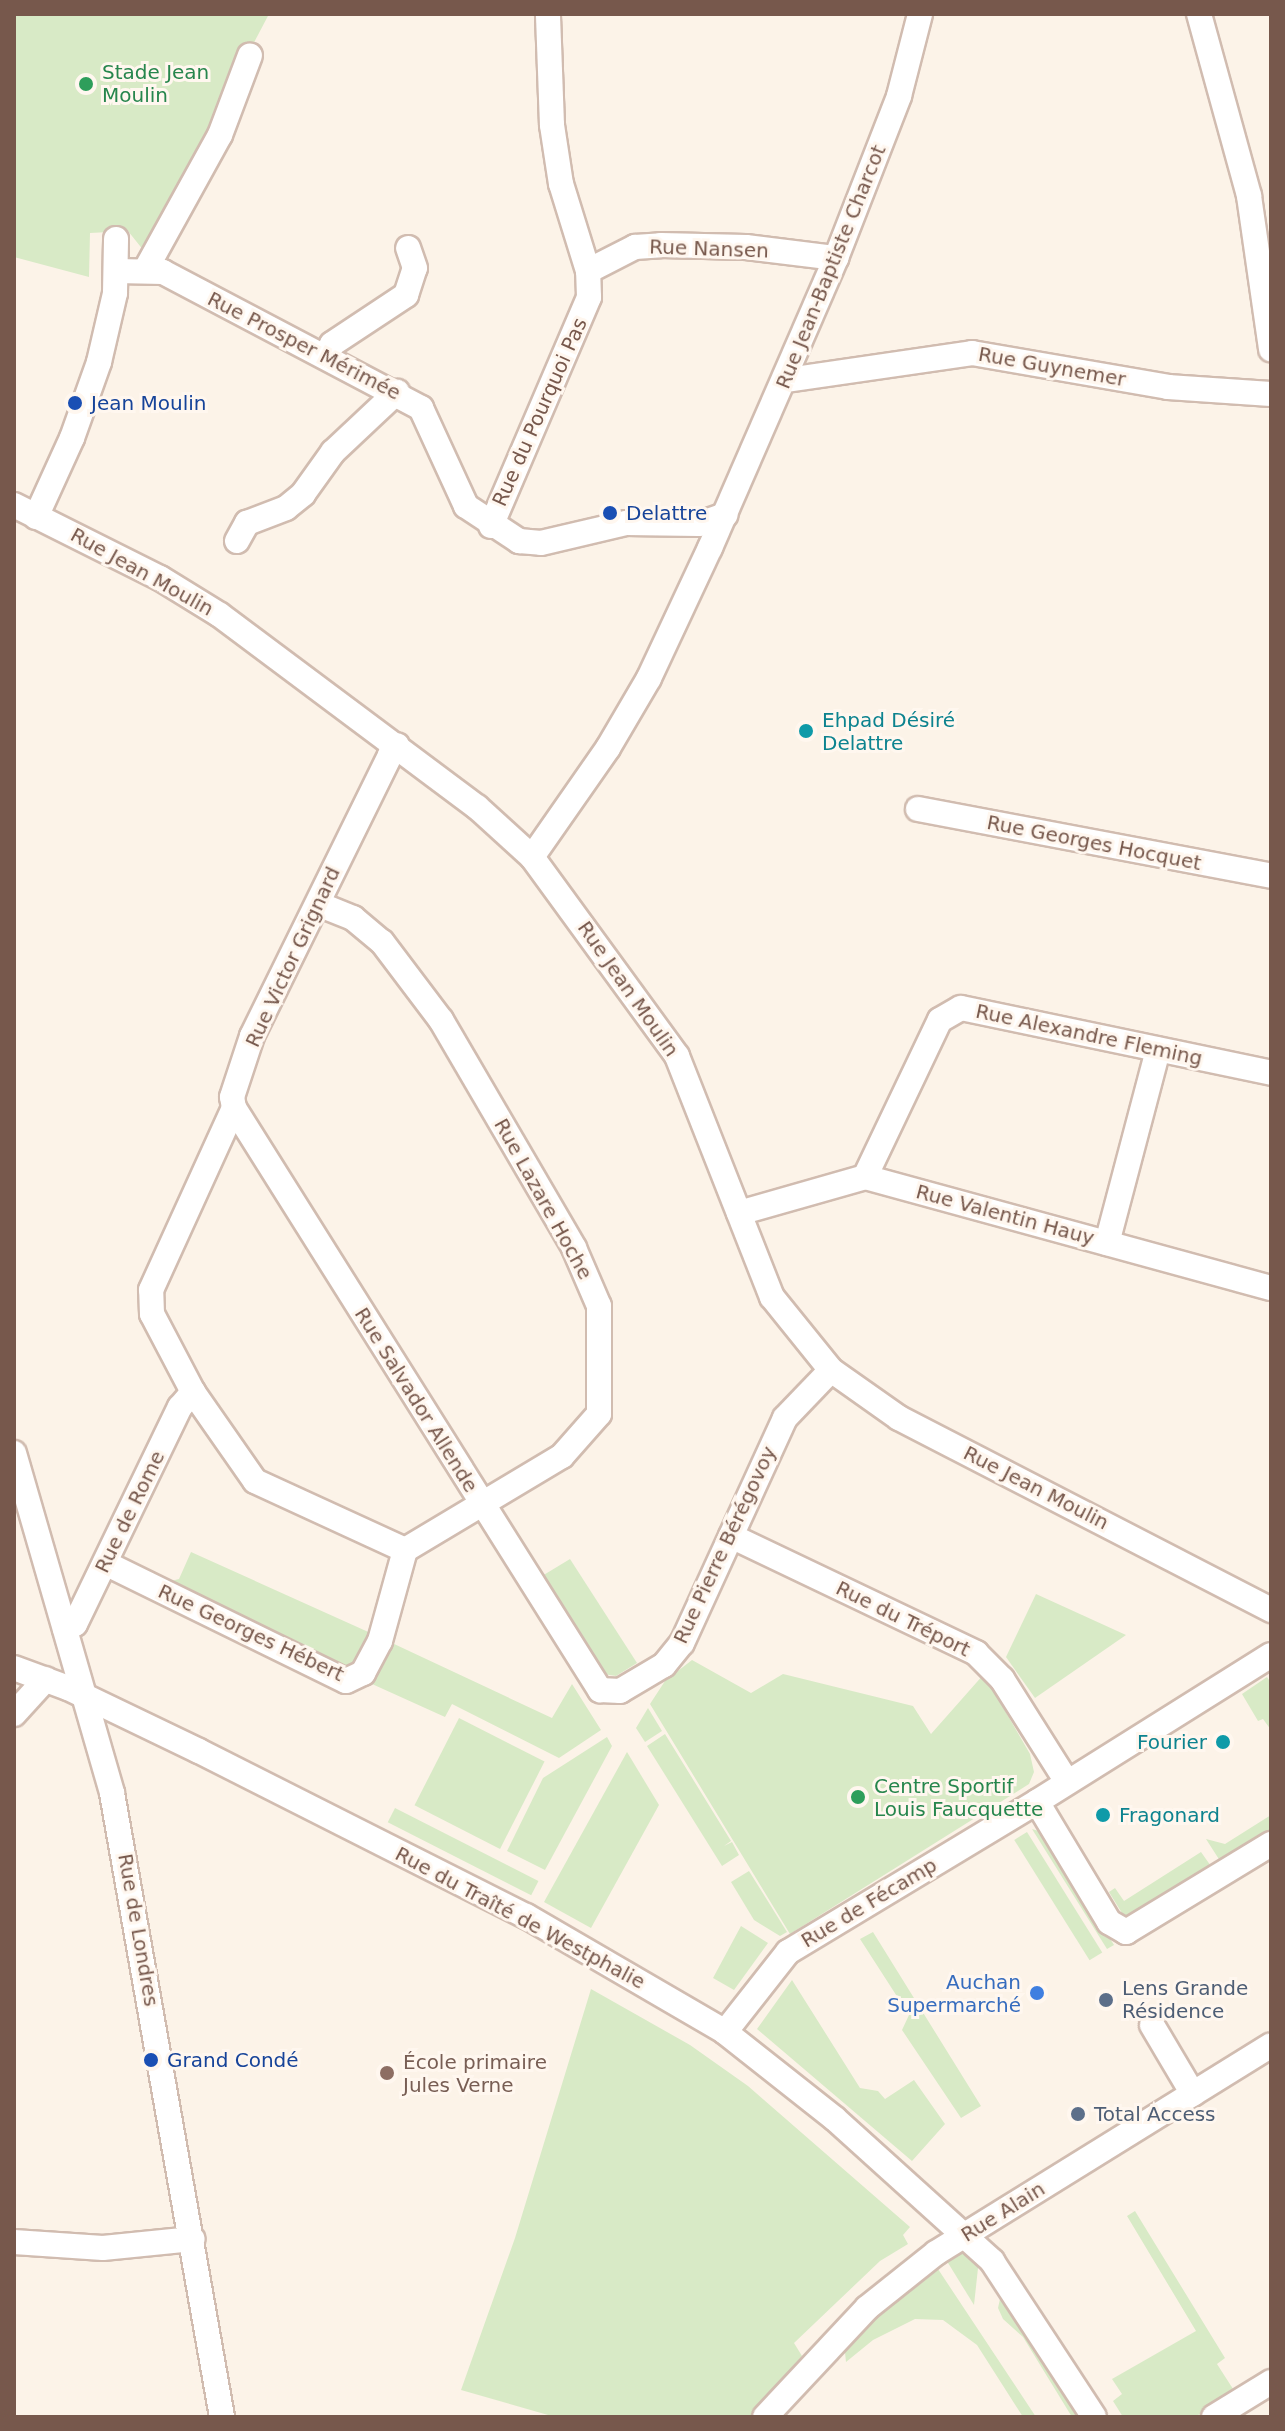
<!DOCTYPE html>
<meta charset="utf-8">
<style>
body{margin:0}
#map{position:relative;width:1285px;height:2431px;overflow:hidden;background:#fcf3e8;font-family:"DejaVu Sans",sans-serif}
div>[style]{position:absolute}
.green>*{inset:0;background:#d8eac6;transform-origin:0 0}
.roads{filter:drop-shadow(2px 0 #d1bcb0) drop-shadow(-2px 0 #d1bcb0) drop-shadow(0 2px #d1bcb0) drop-shadow(0 -2px #d1bcb0)}
.minor>*{height:24px;margin:-12px;padding:0 12px;transform-origin:12px;border-radius:12px;background:#fff}
.dots>*{width:22px;height:22px;translate:-50% -50%;box-sizing:border-box;border:4px solid #fff7ef;border-radius:50%}
span{translate:-50% -50%;white-space:nowrap;text-align:center;line-height:1.15;-webkit-text-stroke:6px #fff7ef;paint-order:stroke}
.leisure-label{font-size:20px;color:#27864d}
.left{translate:0 -50%;text-align:left}
.street-label{font-size:20px;color:#77584c}
.transit-label{font-size:20px;color:#164399}
.culture-label{font-size:20px;color:#0d838f}
.right{translate:-100% -50%;text-align:right}
.shop-label{font-size:20px;color:#366cbe}
.service-label{font-size:20px;color:#4e5e75}
.education-label{font-size:20px;color:#785e54}
.frame{position:absolute;inset:0;border:16px solid #77584c;pointer-events:none}
</style>
<div id="map">
<div class="green">
<div style="clip-path:polygon(14px 14px,269px 14px,144px 251px,128px 231px,90px 233px,89px 277px,14px 257px)"></div>
<div style="clip-path:polygon(191px 1552px,375px 1635px,363px 1661px,344px 1668px,172px 1589px,171px 1581px,179px 1579px)"></div>
<div style="clip-path:polygon(570px 1559px,637px 1663px,616px 1676px,603px 1674px,542px 1576px)"></div>
<div style="clip-path:polygon(1036px 1594px,1126px 1635px,1035px 1698px,1006px 1657px)"></div>
<div style="clip-path:polygon(392px 1643px,552px 1718px,572px 1684px,601px 1730px,559px 1758px,452px 1704px,445px 1717px,372px 1684px)"></div>
<div style="clip-path:polygon(692px 1660px,751px 1693px,783px 1674px,913px 1706px,931px 1734px,984px 1674px,1030px 1754px,1034px 1772px,1029px 1784px,790px 1934px,650px 1704px,665px 1681px)"></div>
<div style="clip-path:polygon(1267px 1677px,1271px 1683px,1271px 1730px,1263px 1719px,1258px 1721px,1242px 1694px)"></div>
<div style="clip-path:polygon(648px 1708px,662px 1731px,645px 1742px,636px 1728px)"></div>
<div style="left:459px;top:1718px;width:96px;height:98px;rotate:27deg"></div>
<div style="clip-path:polygon(665px 1734px,731px 1841px,724px 1846px,732px 1842px,739px 1855px,722px 1866px,647px 1746px)"></div>
<div style="clip-path:polygon(607px 1737px,612px 1746px,545px 1870px,507px 1851px,543px 1778px)"></div>
<div style="clip-path:polygon(627px 1752px,659px 1805px,591px 1928px,544px 1902px)"></div>
<div style="left:395px;top:1808px;width:161px;height:16px;rotate:27deg"></div>
<div style="clip-path:polygon(1271px 1815px,1271px 1833px,1222px 1864px,1206px 1839px,1225px 1844px)"></div>
<div style="clip-path:polygon(1032px 1829px,1042px 1832px,1114px 1945px,1107px 1949px)"></div>
<div style="left:1027px;top:1832px;width:142px;height:15px;rotate:58deg"></div>
<div style="clip-path:polygon(1201px 1852px,1213px 1869px,1125px 1918px,1109px 1892px,1115px 1888px,1124px 1901px)"></div>
<div style="clip-path:polygon(749px 1871px,787px 1932px,780px 1936px,754px 1920px,731px 1882px)"></div>
<div style="clip-path:polygon(741px 1926px,768px 1943px,734px 1990px,713px 1978px)"></div>
<div style="clip-path:polygon(873px 1932px,981px 2106px,961px 2118px,902px 2030px,909px 2015px,860px 1939px)"></div>
<div style="clip-path:polygon(792px 1980px,860px 2088px,878px 2091px,885px 2099px,914px 2080px,945px 2124px,912px 2161px,757px 2029px)"></div>
<div style="clip-path:polygon(591px 1989px,690px 2045px,748px 2086px,910px 2227px,903px 2235px,908px 2244px,880px 2261px,794px 2343px,802px 2356px,750px 2417px,555px 2417px,461px 2390px,515px 2238px)"></div>
<div style="clip-path:polygon(1135px 2211px,1225px 2358px,1217px 2364px,1235px 2392px,1195px 2417px,1123px 2417px,1113px 2401px,1122px 2394px,1112px 2379px,1196px 2331px,1127px 2216px)"></div>
<div style="clip-path:polygon(960px 2253px,979px 2259px,974px 2305px,945px 2258px)"></div>
<div style="clip-path:polygon(936px 2266px,1036px 2417px,1023px 2417px,977px 2345px,943px 2320px,915px 2319px,873px 2340px,846px 2362px,844px 2343px)"></div>
<div style="clip-path:polygon(1002px 2290px,1084px 2417px,1072px 2417px,1023px 2337px,1003px 2319px,998px 2308px)"></div>
</div>
<div class="roads">
<div class="minor">
<div style="left:1199px;top:14px;width:189px;rotate:74.6deg"></div>
<div style="left:1249px;top:196px;width:155px;rotate:81.8deg"></div>
<div style="left:146px;top:269px;width:153px;rotate:-61.1deg"></div>
<div style="left:220px;top:135px;width:85px;rotate:-69.4deg"></div>
<div style="left:117px;top:271px;width:46px;rotate:1.2deg"></div>
<div style="left:163px;top:272px;width:292px;rotate:27.8deg"></div>
<div style="left:421px;top:408px;width:108px;rotate:65.3deg"></div>
<div style="left:466px;top:506px;width:64px;rotate:33.4deg"></div>
<div style="left:519px;top:541px;width:22px;rotate:5deg"></div>
<div style="left:541px;top:543px;width:87px;rotate:-13.2deg"></div>
<div style="left:626px;top:523px;width:73px;rotate:0.8deg"></div>
<div style="left:699px;top:524px;width:28px;rotate:-19deg"></div>
<div style="left:588px;top:271px;width:53px;rotate:-27.1deg"></div>
<div style="left:635px;top:247px;width:26px;rotate:-4deg"></div>
<div style="left:661px;top:245px;width:85px;rotate:1.3deg"></div>
<div style="left:746px;top:247px;width:91px;rotate:7deg"></div>
<div style="left:326px;top:357px;width:14px;rotate:-65deg"></div>
<div style="left:332px;top:344px;width:89px;rotate:-33.5deg"></div>
<div style="left:406px;top:295px;width:28px;rotate:-72deg"></div>
<div style="left:415px;top:268px;width:21px;rotate:-109deg"></div>
<div style="left:787px;top:380px;width:187px;rotate:-8.3deg"></div>
<div style="left:972px;top:353px;width:199px;rotate:9.8deg"></div>
<div style="left:1168px;top:387px;width:103px;rotate:3.9deg"></div>
<div style="left:14px;top:505px;width:163px;rotate:26.6deg"></div>
<div style="left:160px;top:578px;width:70px;rotate:31.7deg"></div>
<div style="left:220px;top:615px;width:321px;rotate:36.8deg"></div>
<div style="left:477px;top:807px;width:74px;rotate:42.3deg"></div>
<div style="left:532px;top:857px;width:246px;rotate:53.9deg"></div>
<div style="left:677px;top:1056px;width:259px;rotate:68.5deg"></div>
<div style="left:772px;top:1297px;width:94px;rotate:51.1deg"></div>
<div style="left:831px;top:1370px;width:83px;rotate:35.2deg"></div>
<div style="left:899px;top:1418px;width:419px;rotate:27.3deg"></div>
<div style="left:36px;top:517px;width:87px;rotate:-65.5deg"></div>
<div style="left:72px;top:438px;width:81px;rotate:-70.4deg"></div>
<div style="left:99px;top:362px;width:71px;rotate:-76.9deg"></div>
<div style="left:115px;top:293px;width:54px;rotate:-88.9deg"></div>
<div style="left:491px;top:526px;width:249px;rotate:-66.8deg"></div>
<div style="left:589px;top:297px;width:26px;rotate:-92deg"></div>
<div style="left:588px;top:271px;width:91px;rotate:-107.2deg"></div>
<div style="left:561px;top:184px;width:60px;rotate:-98.7deg"></div>
<div style="left:552px;top:125px;width:111px;rotate:-92.1deg"></div>
<div style="left:237px;top:541px;width:21px;rotate:-61deg"></div>
<div style="left:247px;top:523px;width:42px;rotate:-21deg"></div>
<div style="left:286px;top:508px;width:22px;rotate:-39deg"></div>
<div style="left:303px;top:494px;width:52px;rotate:-54.5deg"></div>
<div style="left:333px;top:452px;width:88px;rotate:-43.2deg"></div>
<div style="left:918px;top:809px;width:359px;rotate:10.7deg"></div>
<div style="left:532px;top:857px;width:133px;rotate:-55.1deg"></div>
<div style="left:608px;top:748px;width:81px;rotate:-59.6deg"></div>
<div style="left:649px;top:678px;width:144px;rotate:-64.9deg"></div>
<div style="left:710px;top:548px;width:316px;rotate:-66.5deg"></div>
<div style="left:836px;top:258px;width:174px;rotate:-68.7deg"></div>
<div style="left:899px;top:96px;width:85px;rotate:-75.6deg"></div>
<div style="left:318px;top:904px;width:38px;rotate:22deg"></div>
<div style="left:353px;top:918px;width:38px;rotate:40deg"></div>
<div style="left:382px;top:942px;width:98px;rotate:52.9deg"></div>
<div style="left:441px;top:1020px;width:264px;rotate:59.7deg"></div>
<div style="left:574px;top:1248px;width:63px;rotate:66.7deg"></div>
<div style="left:599px;top:1306px;width:108px;rotate:90deg"></div>
<div style="left:599px;top:1414px;width:56px;rotate:131.4deg"></div>
<div style="left:562px;top:1456px;width:183px;rotate:149.1deg"></div>
<div style="left:405px;top:1550px;width:165px;rotate:-155.3deg"></div>
<div style="left:255px;top:1481px;width:108px;rotate:-124.9deg"></div>
<div style="left:193px;top:1392px;width:88px;rotate:-117.7deg"></div>
<div style="left:152px;top:1314px;width:24px;rotate:-92deg"></div>
<div style="left:151px;top:1290px;width:200px;rotate:-65.5deg"></div>
<div style="left:234px;top:1108px;width:11px;rotate:-100deg"></div>
<div style="left:232px;top:1097px;width:64px;rotate:-71.8deg"></div>
<div style="left:252px;top:1036px;width:313px;rotate:-63.8deg"></div>
<div style="left:390px;top:755px;width:12px;rotate:-55deg"></div>
<div style="left:234px;top:1108px;width:688px;rotate:57.84deg"></div>
<div style="left:600px;top:1690px;width:20px;rotate:3deg"></div>
<div style="left:620px;top:1691px;width:51px;rotate:-30.6deg"></div>
<div style="left:664px;top:1665px;width:28px;rotate:-51deg"></div>
<div style="left:682px;top:1643px;width:247px;rotate:-65.4deg"></div>
<div style="left:785px;top:1418px;width:66px;rotate:-46.2deg"></div>
<div style="left:865px;top:1177px;width:174px;rotate:-64.5deg"></div>
<div style="left:940px;top:1020px;width:24px;rotate:-30deg"></div>
<div style="left:961px;top:1008px;width:317px;rotate:11.8deg"></div>
<div style="left:739px;top:1213px;width:131px;rotate:-15.9deg"></div>
<div style="left:865px;top:1177px;width:421px;rotate:15.3deg"></div>
<div style="left:1107px;top:1243px;width:200px;rotate:-75.2deg"></div>
<div style="left:14px;top:1453px;width:354px;rotate:73.9deg"></div>
<div style="left:112px;top:1793px;width:634px;rotate:80deg"></div>
<div style="left:731px;top:1536px;width:272px;rotate:25.5deg"></div>
<div style="left:976px;top:1653px;width:37px;rotate:45deg"></div>
<div style="left:1002px;top:1679px;width:122px;rotate:57.7deg"></div>
<div style="left:105px;top:1563px;width:268px;rotate:26.1deg"></div>
<div style="left:346px;top:1681px;width:19px;rotate:-25deg"></div>
<div style="left:363px;top:1673px;width:36px;rotate:-62deg"></div>
<div style="left:380px;top:1641px;width:94px;rotate:-74.6deg"></div>
<div style="left:65px;top:1629px;width:11px;rotate:-27deg"></div>
<div style="left:75px;top:1624px;width:241px;rotate:-64.2deg"></div>
<div style="left:180px;top:1407px;width:20px;rotate:-49deg"></div>
<div style="left:1271px;top:1655px;width:276px;rotate:147.9deg"></div>
<div style="left:1037px;top:1802px;width:140px;rotate:59deg"></div>
<div style="left:1109px;top:1922px;width:20px;rotate:30deg"></div>
<div style="left:1126px;top:1932px;width:170px;rotate:-31.3deg"></div>
<div style="left:14px;top:1668px;width:58px;rotate:20.3deg"></div>
<div style="left:68px;top:1688px;width:145px;rotate:25.7deg"></div>
<div style="left:199px;top:1751px;width:366px;rotate:26.8deg"></div>
<div style="left:526px;top:1916px;width:230px;rotate:30.2deg"></div>
<div style="left:725px;top:2032px;width:140px;rotate:38.3deg"></div>
<div style="left:835px;top:2119px;width:212px;rotate:42.1deg"></div>
<div style="left:992px;top:2261px;width:186px;rotate:56.8deg"></div>
<div style="left:14px;top:1714px;width:47px;rotate:-47.6deg"></div>
<div style="left:1152px;top:2025px;width:80px;rotate:59.3deg"></div>
<div style="left:725px;top:2032px;width:102px;rotate:-51.8deg"></div>
<div style="left:788px;top:1952px;width:291px;rotate:-31.1deg"></div>
<div style="left:14px;top:2242px;width:89px;rotate:3.9deg"></div>
<div style="left:103px;top:2248px;width:90px;rotate:-5.7deg"></div>
<div style="left:765px;top:2417px;width:149px;rotate:-46.9deg"></div>
<div style="left:867px;top:2308px;width:88px;rotate:-38.6deg"></div>
<div style="left:936px;top:2253px;width:394px;rotate:-31.8deg"></div>
<div style="left:1214px;top:2417px;width:67px;rotate:-31.6deg"></div>
</div>
</div>
<div class="dots">
<div style="left:86px;top:84px;background:#2e9e5b"></div>
<div style="left:75px;top:403px;background:#1a4fb4"></div>
<div style="left:610px;top:513px;background:#1a4fb4"></div>
<div style="left:806px;top:731px;background:#0f9aa8"></div>
<div style="left:1223px;top:1742px;background:#0f9aa8"></div>
<div style="left:858px;top:1797px;background:#2e9e5b"></div>
<div style="left:1103px;top:1815px;background:#0f9aa8"></div>
<div style="left:1037px;top:1993px;background:#3f7fe0"></div>
<div style="left:1106px;top:2000px;background:#5c6f8a"></div>
<div style="left:151px;top:2060px;background:#1a4fb4"></div>
<div style="left:387px;top:2073px;background:#8d6e63"></div>
<div style="left:1078px;top:2114px;background:#5c6f8a"></div>
</div>
<div class="leisure-label">
<span class="left" style="left:102px;top:84px">Stade Jean<br>Moulin</span>
<span class="left" style="left:874px;top:1798px">Centre Sportif<br>Louis Faucquette</span>
</div>
<div class="street-label">
<span style="left:709px;top:249px;rotate:2deg">Rue Nansen</span>
<span style="left:831px;top:267px;rotate:-68deg">Rue Jean-Baptiste Charcot</span>
<span style="left:304px;top:346px;rotate:27deg">Rue Prosper Mérimée</span>
<span style="left:1052px;top:367px;rotate:10deg">Rue Guynemer</span>
<span style="left:540px;top:412px;rotate:-66deg">Rue du Pourquoi Pas</span>
<span style="left:142px;top:572px;rotate:29deg">Rue Jean Moulin</span>
<span style="left:1094px;top:843px;rotate:11deg">Rue Georges Hocquet</span>
<span style="left:293px;top:957px;rotate:-65deg">Rue Victor Grignard</span>
<span style="left:628px;top:989px;rotate:55deg">Rue Jean Moulin</span>
<span style="left:1089px;top:1035px;rotate:12deg">Rue Alexandre Fleming</span>
<span style="left:543px;top:1199px;rotate:61deg">Rue Lazare Hoche</span>
<span style="left:1005px;top:1215px;rotate:15deg">Rue Valentin Hauy</span>
<span style="left:416px;top:1400px;rotate:58deg">Rue Salvador Allende</span>
<span style="left:1036px;top:1488px;rotate:27deg">Rue Jean Moulin</span>
<span style="left:130px;top:1512px;rotate:-64deg">Rue de Rome</span>
<span style="left:725px;top:1545px;rotate:-65deg">Rue Pierre Bérégovoy</span>
<span style="left:903px;top:1619px;rotate:26deg">Rue du Tréport</span>
<span style="left:251px;top:1633px;rotate:25deg">Rue Georges Hébert</span>
<span style="left:869px;top:1903px;rotate:-31deg">Rue de Fécamp</span>
<span style="left:520px;top:1918px;rotate:28deg">Rue du Traîté de Westphalie</span>
<span style="left:138px;top:1930px;rotate:80deg">Rue de Londres</span>
<span style="left:1003px;top:2212px;rotate:-32deg">Rue Alain</span>
</div>
<div class="transit-label">
<span class="left" style="left:91px;top:403px">Jean Moulin</span>
<span class="left" style="left:626px;top:513px">Delattre</span>
<span class="left" style="left:167px;top:2060px">Grand Condé</span>
</div>
<div class="culture-label">
<span class="left" style="left:822px;top:732px">Ehpad Désiré<br>Delattre</span>
<span class="right" style="left:1207px;top:1742px">Fourier</span>
<span class="left" style="left:1119px;top:1815px">Fragonard</span>
</div>
<div class="shop-label">
<span class="right" style="left:1021px;top:1994px">Auchan<br>Supermarché</span>
</div>
<div class="service-label">
<span class="left" style="left:1122px;top:2000px">Lens Grande<br>Résidence</span>
<span class="left" style="left:1094px;top:2114px">Total Access</span>
</div>
<div class="education-label">
<span class="left" style="left:403px;top:2074px">École primaire<br>Jules Verne</span>
</div>
<div class="frame"></div>
</div>
